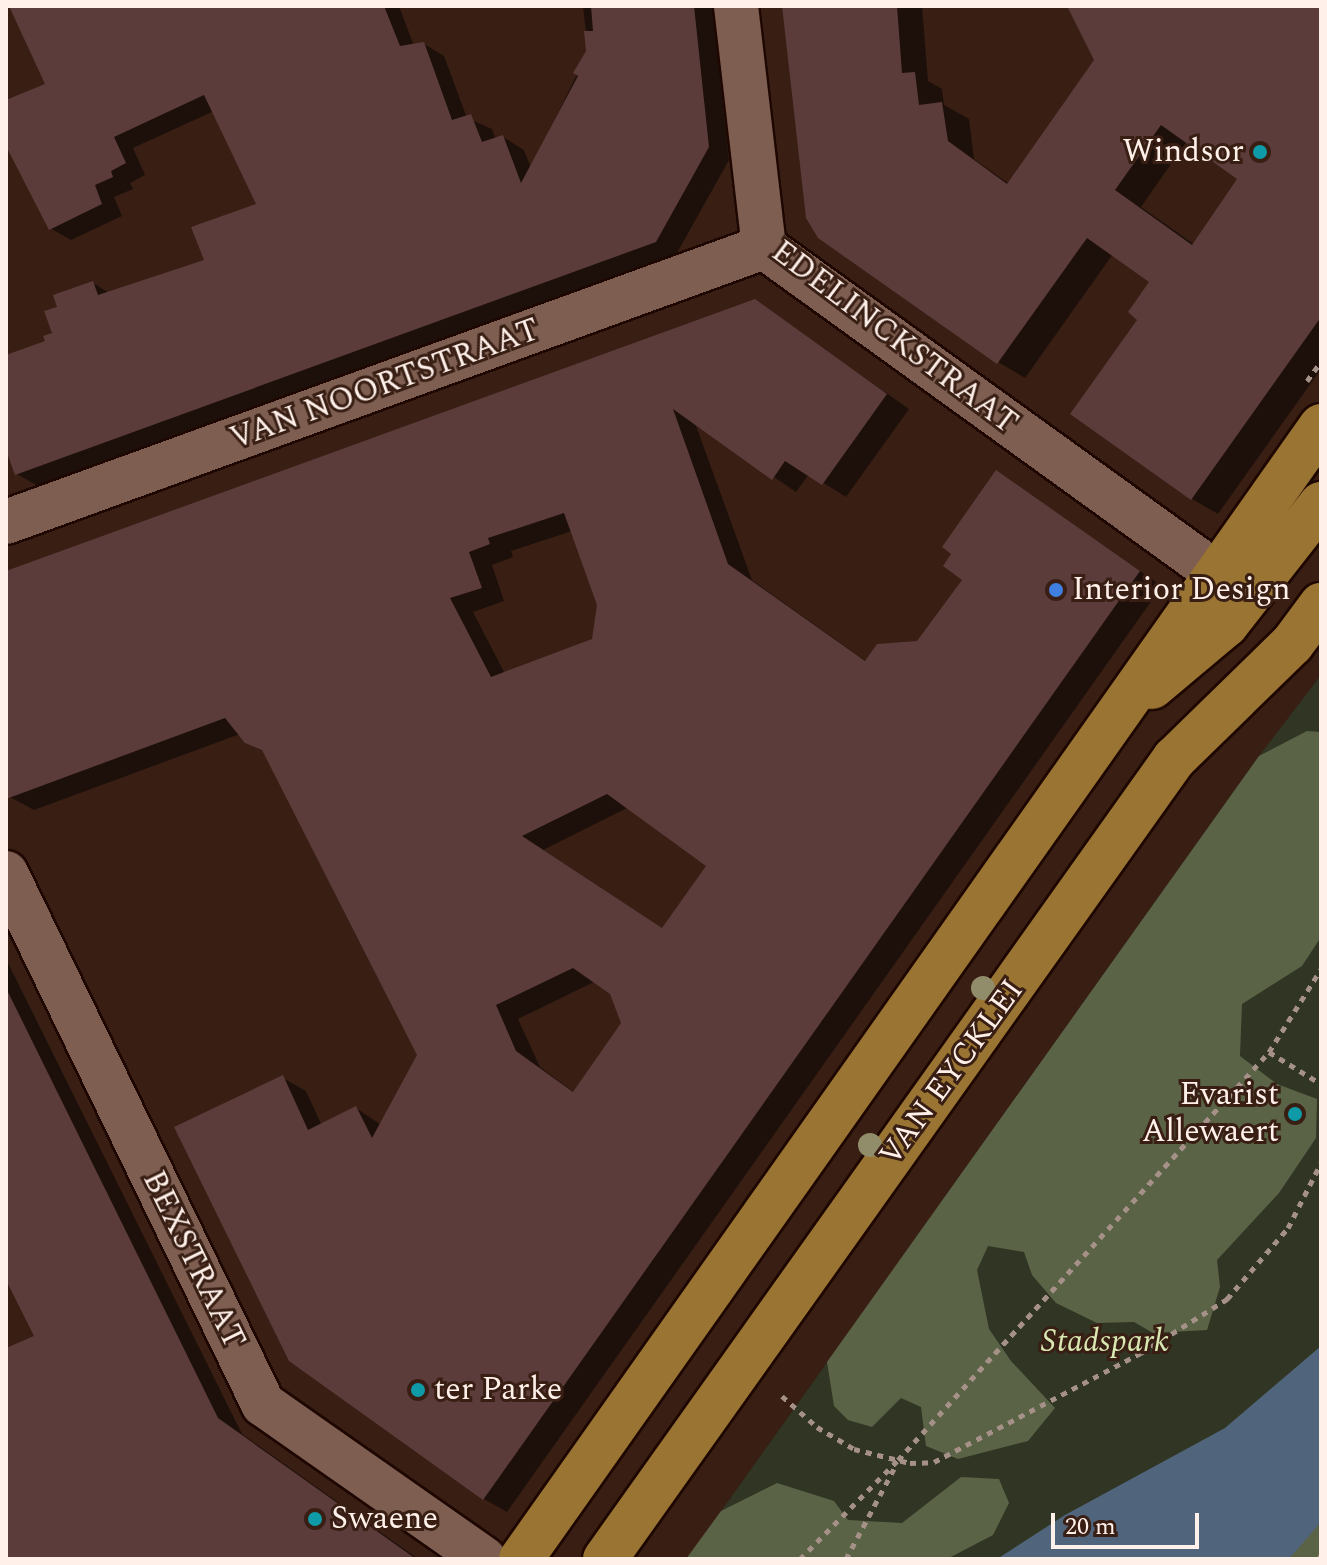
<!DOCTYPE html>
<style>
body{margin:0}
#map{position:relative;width:1327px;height:1565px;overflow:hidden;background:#381e13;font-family:Spectral,serif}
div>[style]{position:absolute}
.green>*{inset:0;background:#313524}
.forest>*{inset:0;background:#5b6347}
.water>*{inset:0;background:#50657b}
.shadow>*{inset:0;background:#0007}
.building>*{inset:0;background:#5b3c3b}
.path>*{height:5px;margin-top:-2.5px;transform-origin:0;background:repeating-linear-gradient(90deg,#a59188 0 6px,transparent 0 12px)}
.roads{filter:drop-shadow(2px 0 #1e0701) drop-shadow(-2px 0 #1e0701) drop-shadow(0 2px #1e0701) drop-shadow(0 -2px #1e0701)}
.minor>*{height:44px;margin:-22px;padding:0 22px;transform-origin:22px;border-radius:22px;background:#7d5e51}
.major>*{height:44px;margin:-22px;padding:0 22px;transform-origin:22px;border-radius:22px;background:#997432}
.trees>*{width:24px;height:24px;margin:-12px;border-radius:50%;background:#918d6a}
.dots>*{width:22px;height:22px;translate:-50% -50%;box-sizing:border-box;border:4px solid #381e13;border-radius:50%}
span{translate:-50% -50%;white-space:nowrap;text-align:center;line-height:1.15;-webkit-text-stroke:6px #381e13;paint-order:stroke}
.poi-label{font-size:32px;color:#fff0ea}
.right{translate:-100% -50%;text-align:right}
.left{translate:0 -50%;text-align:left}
.street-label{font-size:32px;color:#fff0ea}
.park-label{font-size:32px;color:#d9e8b2;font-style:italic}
.frame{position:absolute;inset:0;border:8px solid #fff0ea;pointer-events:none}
.scale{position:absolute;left:1051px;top:1513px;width:148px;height:36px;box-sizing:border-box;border:4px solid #fff0ea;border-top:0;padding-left:10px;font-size:24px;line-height:28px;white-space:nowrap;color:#fff0ea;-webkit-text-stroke:6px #381e13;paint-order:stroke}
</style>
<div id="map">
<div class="green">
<div style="clip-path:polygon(1321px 675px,1321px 1559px,687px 1559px,1259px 756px)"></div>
</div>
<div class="forest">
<div style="clip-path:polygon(1307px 731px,1321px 732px,1321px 937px,1302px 966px,1242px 1004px,1240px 1056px,1277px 1084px,1317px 1099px,1316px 1138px,1279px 1193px,1217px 1260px,1220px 1287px,1207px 1330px,1153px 1333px,1134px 1322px,1097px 1323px,1056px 1303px,1032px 1275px,1024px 1252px,988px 1246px,977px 1270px,989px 1329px,1011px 1361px,1055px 1408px,1028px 1441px,958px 1459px,926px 1446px,921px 1407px,901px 1398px,872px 1427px,848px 1420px,834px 1406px,827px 1362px,1259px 756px)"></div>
<div style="clip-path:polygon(961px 1477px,999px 1479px,1009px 1503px,993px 1535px,947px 1559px,686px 1559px,721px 1511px,777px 1483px,834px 1501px,848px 1520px,902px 1523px)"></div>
<div style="clip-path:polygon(1321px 1486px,1321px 1559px,1255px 1559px)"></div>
</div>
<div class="water">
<div style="clip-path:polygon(1321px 1346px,1321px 1522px,1289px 1559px,997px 1559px,1065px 1515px,1225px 1428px)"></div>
</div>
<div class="shadow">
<div style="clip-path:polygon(11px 6px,399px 6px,414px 46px,424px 44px,444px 56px,467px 118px,492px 129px,496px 140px,503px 137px,524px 150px,531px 168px,588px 52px,583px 6px,712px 6px,729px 160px,677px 253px,38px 486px,17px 474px,6px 444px,6px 357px,48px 343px,59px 308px,93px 283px,109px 293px,206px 261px,258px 205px,214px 111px,133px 148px,145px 175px,130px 183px,133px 189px,114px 197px,122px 216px,71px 240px,50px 228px,6px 139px,6px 102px,48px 85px)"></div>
<div style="clip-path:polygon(evenodd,784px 6px,922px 6px,928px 81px,942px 89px,944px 105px,969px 119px,974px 159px,1009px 184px,1096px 60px,1069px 6px,1321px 6px,1321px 369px,1218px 514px,1192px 499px,1140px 319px,1152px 282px,1113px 254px,1025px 378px,998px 362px,784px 6px,1187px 141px,1240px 179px,1195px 245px,1141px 207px,1187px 141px)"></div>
<div style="clip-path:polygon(evenodd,755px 301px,909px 409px,846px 497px,809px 474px,796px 492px,695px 423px,752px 580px,867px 662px,918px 643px,964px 579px,996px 472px,1162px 586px,507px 1512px,484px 1499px,283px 1078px,306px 1091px,322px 1126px,356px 1108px,381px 1125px,419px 1055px,265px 752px,240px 734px,34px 810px,10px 797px,6px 572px,755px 301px,572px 531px,599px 604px,594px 641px,505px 674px,473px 612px,504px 601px,492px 565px,513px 557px,511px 551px,572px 531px,755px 301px,629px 807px,709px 866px,663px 929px,543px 850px,629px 807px,755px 301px,596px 981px,633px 1009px,575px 1093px,540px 1067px,518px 1019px,596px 981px)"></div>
<div style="clip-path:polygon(6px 959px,242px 1434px,418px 1559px,6px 1559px,6px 1350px,37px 1337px,6px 1275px)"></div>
</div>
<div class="building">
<div style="clip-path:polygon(9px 6px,384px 6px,400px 46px,424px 42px,452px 120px,471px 114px,482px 142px,503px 135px,521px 183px,578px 76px,573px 73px,586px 51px,584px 31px,593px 31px,591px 6px,694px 6px,709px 147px,656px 242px,15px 475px,6px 450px,6px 355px,45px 341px,43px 336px,52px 333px,44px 311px,57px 307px,53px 295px,93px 281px,98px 295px,204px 260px,191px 227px,256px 204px,204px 95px,114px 137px,126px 163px,111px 171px,113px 177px,95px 185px,102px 204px,49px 230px,6px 146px,6px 100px,45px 84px)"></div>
<div style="clip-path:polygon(evenodd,782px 6px,897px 6px,902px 73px,915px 72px,919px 105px,942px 102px,948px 141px,1007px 184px,1094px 60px,1067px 6px,1321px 6px,1321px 317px,1191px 500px,1070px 414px,1137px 320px,1128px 312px,1149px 282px,1087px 238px,997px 364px,818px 238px,806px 218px,782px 6px,1161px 125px,1237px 179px,1192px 245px,1115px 190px,1161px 125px)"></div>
<div style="clip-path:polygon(evenodd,755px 299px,887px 394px,822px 485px,785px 461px,772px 480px,673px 409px,728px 564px,865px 661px,877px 644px,917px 641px,962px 580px,943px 566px,951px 554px,942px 547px,996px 470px,1140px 571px,483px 1500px,289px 1361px,174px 1127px,283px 1075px,308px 1130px,356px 1106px,372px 1138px,417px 1055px,262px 750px,245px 743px,225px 718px,6px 799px,6px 571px,755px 299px,564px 513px,597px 605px,592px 639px,491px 677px,450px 598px,482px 588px,469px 552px,490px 544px,488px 538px,564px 513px,755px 299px,607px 794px,706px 866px,662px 928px,522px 836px,607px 794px,755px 299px,573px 968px,610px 994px,621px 1023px,573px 1092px,516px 1051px,496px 1005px,573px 968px)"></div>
<div style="clip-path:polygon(6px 988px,218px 1418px,416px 1559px,6px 1559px,6px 1348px,34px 1336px,6px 1280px)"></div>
</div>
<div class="path">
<div style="left:1307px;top:381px;width:24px;rotate:-54deg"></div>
<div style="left:1269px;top:1052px;width:61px;rotate:31.6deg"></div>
<div style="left:782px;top:1396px;width:47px;rotate:41.5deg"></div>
<div style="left:817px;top:1427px;width:43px;rotate:30.7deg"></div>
<div style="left:854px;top:1449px;width:58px;rotate:14deg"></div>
<div style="left:910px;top:1463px;width:24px;rotate:-2deg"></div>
<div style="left:934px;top:1462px;width:234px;rotate:-27.8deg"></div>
<div style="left:1141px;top:1353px;width:102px;rotate:-32.1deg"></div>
<div style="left:1227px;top:1299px;width:94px;rotate:-49.3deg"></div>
<div style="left:1288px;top:1228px;width:73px;rotate:-63.1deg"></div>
<div style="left:800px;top:1559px;width:139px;rotate:-45.3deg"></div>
<div style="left:898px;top:1460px;width:551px;rotate:-47.72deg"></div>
<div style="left:1269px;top:1052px;width:98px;rotate:-57.9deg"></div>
<div style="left:846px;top:1559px;width:106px;rotate:-62deg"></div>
<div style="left:1319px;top:1559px;width:4px;rotate:-63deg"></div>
</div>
<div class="roads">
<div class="minor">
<div style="left:736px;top:6px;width:243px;rotate:83.4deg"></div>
<div style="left:764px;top:247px;width:557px;rotate:35.8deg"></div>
<div style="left:6px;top:522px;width:806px;rotate:-19.94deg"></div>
<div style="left:6px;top:873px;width:590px;rotate:64.17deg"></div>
<div style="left:263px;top:1404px;width:270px;rotate:35deg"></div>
</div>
<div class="major">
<div style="left:1152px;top:687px;width:97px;rotate:-40deg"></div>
<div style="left:1226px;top:625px;width:154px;rotate:-51.9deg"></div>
<div style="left:521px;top:1559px;width:1387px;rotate:-54.77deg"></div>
<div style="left:605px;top:1559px;width:982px;rotate:-54.58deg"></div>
<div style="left:1174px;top:759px;width:165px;rotate:-44.3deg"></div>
<div style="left:1292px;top:644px;width:49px;rotate:-53.4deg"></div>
</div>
</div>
<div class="trees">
<div style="left:983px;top:988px"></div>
<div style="left:870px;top:1145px"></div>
</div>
<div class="dots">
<div style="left:1260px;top:152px;background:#0f9aa8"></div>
<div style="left:1056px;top:590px;background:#3f7fe0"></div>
<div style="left:1295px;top:1114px;background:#0f9aa8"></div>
<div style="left:418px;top:1390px;background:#0f9aa8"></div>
<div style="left:315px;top:1519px;background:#0f9aa8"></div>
</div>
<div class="poi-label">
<span class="right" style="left:1244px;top:152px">Windsor</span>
<span class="left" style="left:1072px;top:590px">Interior Design</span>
<span class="right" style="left:1279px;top:1114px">Evarist<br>Allewaert</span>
<span class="left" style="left:434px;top:1390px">ter Parke</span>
<span class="left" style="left:331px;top:1519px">Swaene</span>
</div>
<div class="street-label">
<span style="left:894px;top:338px;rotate:37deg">EDELINCKSTRAAT</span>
<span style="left:385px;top:385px;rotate:-20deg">VAN NOORTSTRAAT</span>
<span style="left:952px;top:1073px;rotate:-54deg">VAN EYCKLEI</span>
<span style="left:193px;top:1260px;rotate:64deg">BEXSTRAAT</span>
</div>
<div class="park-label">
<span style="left:1105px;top:1342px">Stadspark</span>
</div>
<div class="frame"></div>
<div class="scale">20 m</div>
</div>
